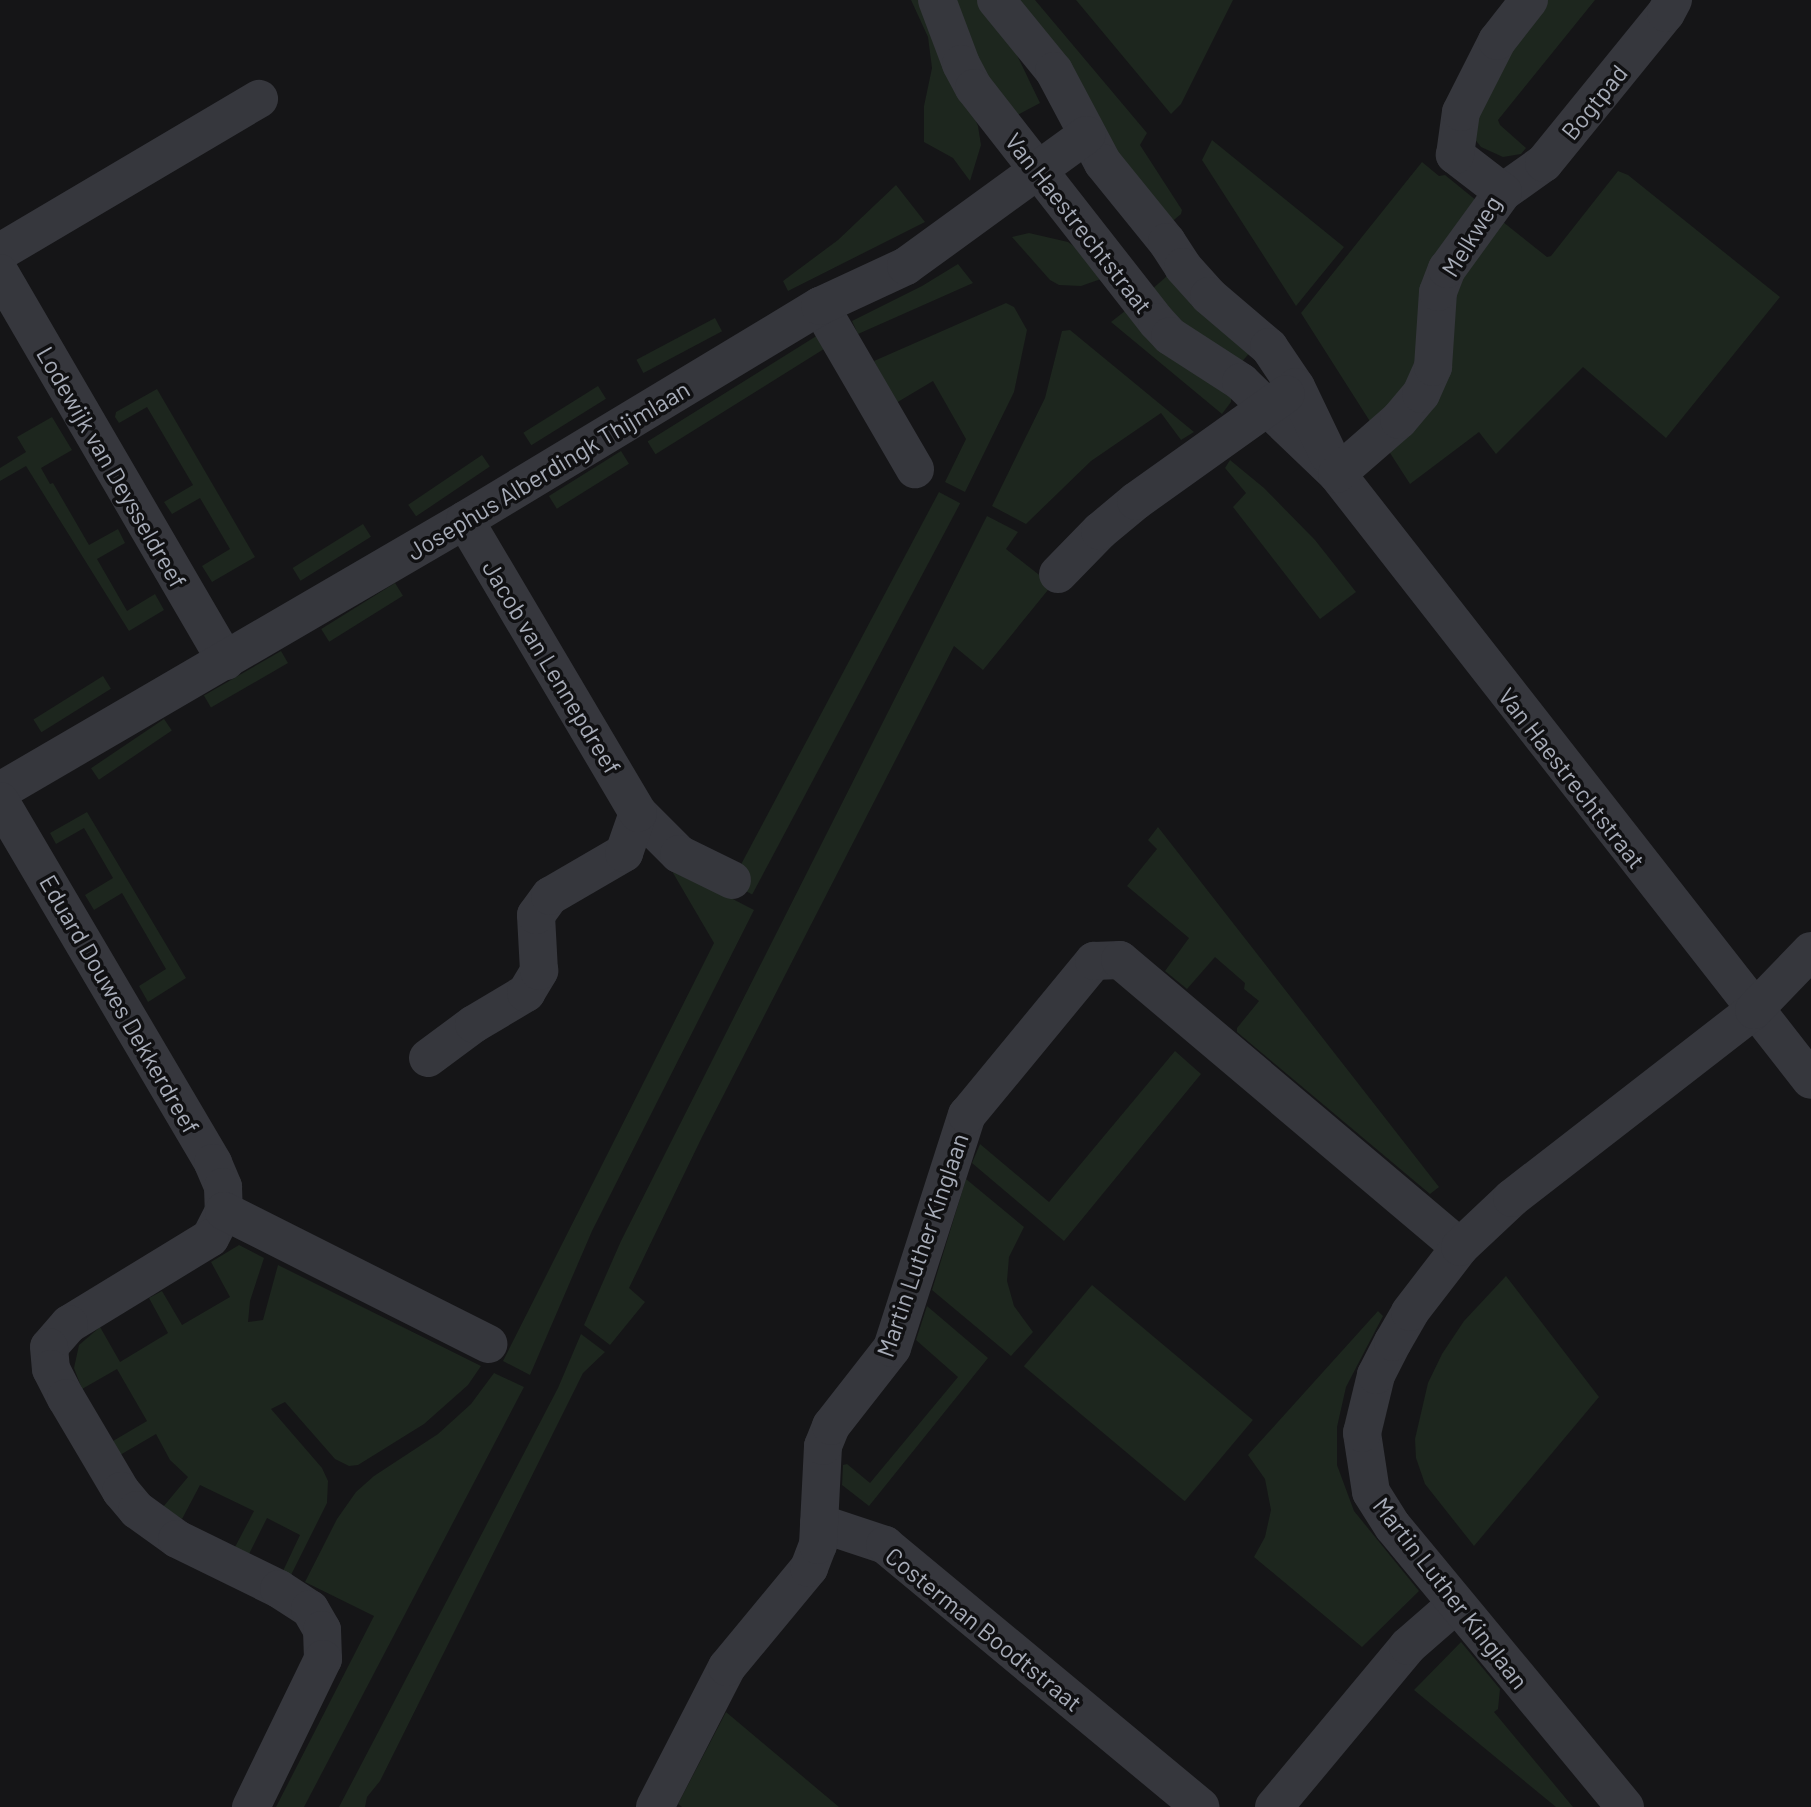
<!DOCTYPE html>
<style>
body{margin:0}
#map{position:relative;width:1811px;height:1807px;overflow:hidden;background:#151517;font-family:Barlow,sans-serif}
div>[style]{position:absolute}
.green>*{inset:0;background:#1d261e;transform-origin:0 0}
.minor>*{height:38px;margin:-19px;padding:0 19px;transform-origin:19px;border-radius:19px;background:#36373d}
span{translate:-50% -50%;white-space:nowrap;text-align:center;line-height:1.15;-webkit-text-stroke:7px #101012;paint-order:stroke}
.street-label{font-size:24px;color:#a7acb8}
</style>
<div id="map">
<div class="green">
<div style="clip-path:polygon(911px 0,923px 0,978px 126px,981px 145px,970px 181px,953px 158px,924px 142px,924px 106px,932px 68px,928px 37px)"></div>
<div style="clip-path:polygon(953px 0,979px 0,1016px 53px,1040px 103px,1012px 118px,991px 93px)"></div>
<div style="clip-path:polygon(1013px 0,1035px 0,1147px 133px,1140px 145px,1182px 210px,1181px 214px,1168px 225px)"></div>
<div style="clip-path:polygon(1076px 0,1233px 0,1181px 104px,1171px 114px)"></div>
<div style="clip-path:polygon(1547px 0,1595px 0,1498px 120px,1500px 125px,1526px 148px,1521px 154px,1503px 157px,1481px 147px,1473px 137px,1474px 115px,1502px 56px)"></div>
<div style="clip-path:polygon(1212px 140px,1344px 247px,1296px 306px,1202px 160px)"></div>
<div style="clip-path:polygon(1422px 162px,1439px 176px,1445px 175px,1477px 201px,1405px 387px,1371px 423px,1301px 313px)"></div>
<div style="clip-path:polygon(1618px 171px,1628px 175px,1780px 297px,1666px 438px,1583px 367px,1496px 454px,1479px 432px,1410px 484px,1390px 453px,1457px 284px,1503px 222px,1547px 257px,1551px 256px)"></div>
<div style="clip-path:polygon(896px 185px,925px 222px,788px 291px,783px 281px,838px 240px)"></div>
<div style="clip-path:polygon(1029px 233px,1068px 242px,1081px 251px,1101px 279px,1081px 286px,1059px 285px,1050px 280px,1012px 237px)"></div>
<div style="clip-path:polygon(958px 264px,973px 283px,858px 334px,852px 321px,922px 286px)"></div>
<div style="clip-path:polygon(1167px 276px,1253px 349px,1239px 365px,1200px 338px,1150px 291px)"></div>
<div style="clip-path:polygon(1006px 303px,1014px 307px,1027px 330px,1014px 392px,965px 492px,945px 482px,966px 439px,933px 381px,896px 403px,874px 361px)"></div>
<div style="clip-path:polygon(1130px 307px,1231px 394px,1231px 402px,1222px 414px,1111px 322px)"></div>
<div style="left:715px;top:318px;width:15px;height:89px;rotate:62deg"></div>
<div style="clip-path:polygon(1070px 330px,1194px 432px,1181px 440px,1161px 413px,1091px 461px,1026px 524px,992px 506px,1045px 398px,1062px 331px)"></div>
<div style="left:818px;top:335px;width:15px;height:201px;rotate:58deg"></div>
<div style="left:598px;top:386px;width:15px;height:88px;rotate:58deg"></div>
<div style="clip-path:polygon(157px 389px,255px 557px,212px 582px,202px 566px,230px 549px,200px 498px,172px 514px,164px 502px,193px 485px,147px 407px,119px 423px,115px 417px,116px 412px)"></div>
<div style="clip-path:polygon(52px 417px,72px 450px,41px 468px,50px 484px,53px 483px,89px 545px,118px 529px,125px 543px,97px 559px,127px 611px,155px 594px,164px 610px,129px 631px,26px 466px,0 481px,0 468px,26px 452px,17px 437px)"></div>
<div style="left:621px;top:451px;width:15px;height:85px;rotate:58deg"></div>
<div style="left:482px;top:455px;width:14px;height:89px;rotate:56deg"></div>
<div style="clip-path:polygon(1230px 460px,1264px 488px,1315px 540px,1356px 592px,1320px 619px,1233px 507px,1246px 493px,1225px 468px)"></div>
<div style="left:939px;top:492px;width:24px;height:443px;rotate:28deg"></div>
<div style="clip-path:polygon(987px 516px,1018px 532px,1006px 549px,1052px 585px,983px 670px,954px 646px,702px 1137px,629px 1288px,645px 1302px,610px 1345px,584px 1325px,621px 1241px)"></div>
<div style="left:363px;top:524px;width:15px;height:83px;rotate:58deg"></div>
<div style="left:395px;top:583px;width:15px;height:87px;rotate:58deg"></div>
<div style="left:281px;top:651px;width:14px;height:89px;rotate:60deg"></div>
<div style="left:103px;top:676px;width:15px;height:82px;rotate:58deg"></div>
<div style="left:164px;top:719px;width:14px;height:88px;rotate:56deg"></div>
<div style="clip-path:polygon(87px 812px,186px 978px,148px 1002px,139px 986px,166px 969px,122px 893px,94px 910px,85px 895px,113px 878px,84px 828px,56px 844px,50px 833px)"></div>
<div style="clip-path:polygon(1158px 827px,1439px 1187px,1430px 1194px,1237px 1032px,1237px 1028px,1259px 1001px,1244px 989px,1245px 983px,1215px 957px,1187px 989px,1165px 971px,1189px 938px,1127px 886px,1157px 849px,1148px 840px)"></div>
<div style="clip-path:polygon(669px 866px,754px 910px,592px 1231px,530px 1375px,503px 1361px,714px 943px)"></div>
<div style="clip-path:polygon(1175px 1051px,1201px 1074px,1064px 1241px,972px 1163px,980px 1144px,1049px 1202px)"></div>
<div style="clip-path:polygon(966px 1179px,1024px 1227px,1009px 1257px,1007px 1281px,1014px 1306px,1033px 1332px,1011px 1356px,932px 1290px)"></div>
<div style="clip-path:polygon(239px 1245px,264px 1258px,250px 1301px,248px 1322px,263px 1320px,278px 1265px,481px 1366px,468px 1385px,424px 1424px,358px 1465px,349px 1466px,335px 1459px,285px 1402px,271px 1409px,322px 1468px,328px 1481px,327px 1503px,291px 1575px,283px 1571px,300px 1535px,267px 1518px,249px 1554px,235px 1547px,254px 1511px,200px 1485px,182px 1519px,163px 1507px,188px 1477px,170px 1460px,156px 1434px,120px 1455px,113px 1441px,147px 1421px,117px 1369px,82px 1389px,74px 1368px,79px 1345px,100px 1327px,120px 1362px,168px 1333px,149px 1298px,162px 1291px,182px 1325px,230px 1297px,211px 1262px)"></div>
<div style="clip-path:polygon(1506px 1276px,1599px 1397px,1474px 1546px,1425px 1484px,1416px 1458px,1415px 1439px,1428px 1383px,1442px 1354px,1464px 1321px)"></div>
<div style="left:1092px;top:1285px;width:210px;height:106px;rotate:40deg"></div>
<div style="clip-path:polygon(927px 1306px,988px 1358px,869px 1506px,842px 1485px,843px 1465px,847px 1464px,870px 1483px,958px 1377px,916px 1340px)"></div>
<div style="clip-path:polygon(1378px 1311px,1383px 1316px,1346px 1387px,1337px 1427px,1337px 1465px,1354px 1511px,1419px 1591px,1362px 1647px,1254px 1557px,1265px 1537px,1271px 1510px,1265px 1479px,1248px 1455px)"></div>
<div style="clip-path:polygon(581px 1334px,605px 1352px,583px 1373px,380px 1781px,367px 1797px,365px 1807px,339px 1807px,558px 1388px)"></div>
<div style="clip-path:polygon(494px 1373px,524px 1387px,304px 1807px,276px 1807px,374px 1616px,305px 1582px,337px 1519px,356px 1492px,374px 1476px,438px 1434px,471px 1404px)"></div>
<div style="clip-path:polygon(1461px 1642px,1500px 1689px,1498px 1709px,1494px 1712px,1573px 1807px,1556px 1807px,1414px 1690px)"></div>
<div style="clip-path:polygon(726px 1712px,839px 1807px,682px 1807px,678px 1804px)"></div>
</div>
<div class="minor">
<div style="left:937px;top:0;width:68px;rotate:69.4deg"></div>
<div style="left:961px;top:64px;width:27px;rotate:62deg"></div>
<div style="left:974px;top:88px;width:297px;rotate:52deg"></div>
<div style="left:1157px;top:322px;width:19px;rotate:47deg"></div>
<div style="left:1170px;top:336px;width:85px;rotate:32.9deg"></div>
<div style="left:1241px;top:382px;width:133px;rotate:43.8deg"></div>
<div style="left:1337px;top:474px;width:769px;rotate:51.97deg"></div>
<div style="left:996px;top:0;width:92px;rotate:50.8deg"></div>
<div style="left:1054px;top:71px;width:104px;rotate:62deg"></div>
<div style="left:1103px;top:163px;width:102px;rotate:51deg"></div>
<div style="left:1167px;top:242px;width:30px;rotate:57deg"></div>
<div style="left:1183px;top:267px;width:39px;rotate:48deg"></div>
<div style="left:1209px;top:296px;width:79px;rotate:40.4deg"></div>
<div style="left:1269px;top:347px;width:48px;rotate:56deg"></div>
<div style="left:1296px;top:387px;width:76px;rotate:64.4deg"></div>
<div style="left:1503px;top:192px;width:50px;rotate:-35.3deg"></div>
<div style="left:1544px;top:163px;width:193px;rotate:-50.9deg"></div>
<div style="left:1666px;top:13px;width:15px;rotate:-62deg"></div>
<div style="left:0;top:252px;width:301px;rotate:-30.6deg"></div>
<div style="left:0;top:273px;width:449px;rotate:59.8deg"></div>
<div style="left:820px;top:306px;width:189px;rotate:59.8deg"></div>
<div style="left:1337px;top:474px;width:82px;rotate:-41.1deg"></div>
<div style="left:1399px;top:420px;width:34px;rotate:-50deg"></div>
<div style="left:1421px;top:394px;width:30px;rotate:-66deg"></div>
<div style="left:1433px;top:367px;width:75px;rotate:-86.2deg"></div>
<div style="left:1438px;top:292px;width:25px;rotate:-69deg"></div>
<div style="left:1447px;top:269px;width:95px;rotate:-54deg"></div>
<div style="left:1503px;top:192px;width:61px;rotate:-142.4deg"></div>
<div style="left:1455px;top:155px;width:43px;rotate:-82.1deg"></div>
<div style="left:1461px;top:112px;width:80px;rotate:-63.1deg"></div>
<div style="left:1497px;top:41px;width:52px;rotate:-52deg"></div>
<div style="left:1058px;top:574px;width:60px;rotate:-45.7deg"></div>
<div style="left:1100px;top:531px;width:47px;rotate:-39.8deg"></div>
<div style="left:1136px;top:501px;width:184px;rotate:-35.5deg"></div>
<div style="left:0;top:791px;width:538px;rotate:-30.23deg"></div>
<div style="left:465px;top:520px;width:415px;rotate:-31.1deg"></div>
<div style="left:820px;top:306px;width:95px;rotate:-24.9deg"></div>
<div style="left:906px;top:266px;width:223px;rotate:-36deg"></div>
<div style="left:0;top:801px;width:420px;rotate:59.5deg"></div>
<div style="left:213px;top:1163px;width:26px;rotate:67deg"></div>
<div style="left:223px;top:1187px;width:24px;rotate:88deg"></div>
<div style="left:224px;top:1211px;width:30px;rotate:117deg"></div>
<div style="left:210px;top:1238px;width:165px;rotate:148.6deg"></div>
<div style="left:69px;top:1324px;width:30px;rotate:131deg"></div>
<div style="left:49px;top:1347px;width:22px;rotate:85deg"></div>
<div style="left:51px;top:1369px;width:33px;rotate:63deg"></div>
<div style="left:66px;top:1398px;width:108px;rotate:59.4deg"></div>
<div style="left:121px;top:1491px;width:25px;rotate:50deg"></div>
<div style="left:137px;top:1510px;width:49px;rotate:35.9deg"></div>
<div style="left:177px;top:1539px;width:114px;rotate:26.1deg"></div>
<div style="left:279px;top:1589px;width:37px;rotate:33deg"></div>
<div style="left:310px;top:1609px;width:24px;rotate:60deg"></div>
<div style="left:322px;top:1630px;width:29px;rotate:88deg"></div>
<div style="left:323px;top:1659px;width:165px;rotate:115.9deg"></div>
<div style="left:638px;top:813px;width:58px;rotate:45deg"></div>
<div style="left:679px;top:854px;width:59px;rotate:26.1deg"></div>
<div style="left:428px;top:1058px;width:57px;rotate:-36.5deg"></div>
<div style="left:474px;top:1024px;width:61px;rotate:-30.8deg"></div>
<div style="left:526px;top:993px;width:26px;rotate:-59deg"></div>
<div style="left:539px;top:971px;width:56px;rotate:-93.1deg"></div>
<div style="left:536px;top:915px;width:24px;rotate:-54deg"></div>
<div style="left:550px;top:896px;width:86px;rotate:-30.2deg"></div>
<div style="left:624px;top:853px;width:42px;rotate:-70.7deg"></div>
<div style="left:638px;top:813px;width:340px;rotate:-120.6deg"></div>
<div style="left:224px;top:1211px;width:296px;rotate:26.7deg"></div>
<div style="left:819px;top:1523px;width:70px;rotate:18.4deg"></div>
<div style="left:885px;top:1545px;width:410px;rotate:39.7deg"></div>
<div style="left:655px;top:1807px;width:157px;rotate:-62.8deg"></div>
<div style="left:727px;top:1667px;width:129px;rotate:-50.4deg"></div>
<div style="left:809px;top:1568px;width:25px;rotate:-69deg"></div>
<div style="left:818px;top:1545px;width:99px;rotate:-87.1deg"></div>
<div style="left:823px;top:1446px;width:22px;rotate:-68deg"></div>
<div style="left:831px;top:1426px;width:99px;rotate:-52deg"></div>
<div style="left:892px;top:1348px;width:245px;rotate:-72.2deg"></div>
<div style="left:967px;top:1115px;width:200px;rotate:-50.5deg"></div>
<div style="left:1094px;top:961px;width:26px;rotate:-2deg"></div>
<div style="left:1120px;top:960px;width:445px;rotate:40.2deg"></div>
<div style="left:1274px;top:1807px;width:209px;rotate:-50.2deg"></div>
<div style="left:1408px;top:1646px;width:62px;rotate:-41.1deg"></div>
<div style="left:1625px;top:1807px;width:364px;rotate:-129.6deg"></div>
<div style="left:1393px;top:1527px;width:41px;rotate:-122.2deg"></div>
<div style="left:1371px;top:1492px;width:60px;rotate:-98.7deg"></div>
<div style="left:1362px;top:1433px;width:60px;rotate:-76.4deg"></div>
<div style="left:1376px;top:1375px;width:37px;rotate:-63deg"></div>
<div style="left:1393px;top:1342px;width:34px;rotate:-60deg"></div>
<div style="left:1410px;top:1312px;width:82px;rotate:-52.4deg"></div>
<div style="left:1460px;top:1247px;width:71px;rotate:-43.3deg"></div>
<div style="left:1512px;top:1198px;width:306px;rotate:-37.8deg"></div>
<div style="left:1754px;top:1010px;width:82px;rotate:-46deg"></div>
</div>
<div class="street-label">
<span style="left:1594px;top:102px;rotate:-51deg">Bogtpad</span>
<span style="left:1079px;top:223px;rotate:52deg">Van Haestrechtstraat</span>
<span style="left:1471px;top:236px;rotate:-58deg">Melkweg</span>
<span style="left:112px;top:467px;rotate:60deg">Lodewijk van Deysseldreef</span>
<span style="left:548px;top:470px;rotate:-31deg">Josephus Alberdingk Thijmlaan</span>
<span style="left:552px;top:667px;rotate:59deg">Jacob van Lennepdreef</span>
<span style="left:1572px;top:778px;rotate:52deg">Van Haestrechtstraat</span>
<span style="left:120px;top:1004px;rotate:60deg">Eduard Douwes Dekkerdreef</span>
<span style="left:922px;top:1245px;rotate:-71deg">Martin Luther Kinglaan</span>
<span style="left:1451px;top:1593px;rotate:52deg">Martin Luther Kinglaan</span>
<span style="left:984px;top:1629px;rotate:39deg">Costerman Boodtstraat</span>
</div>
</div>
